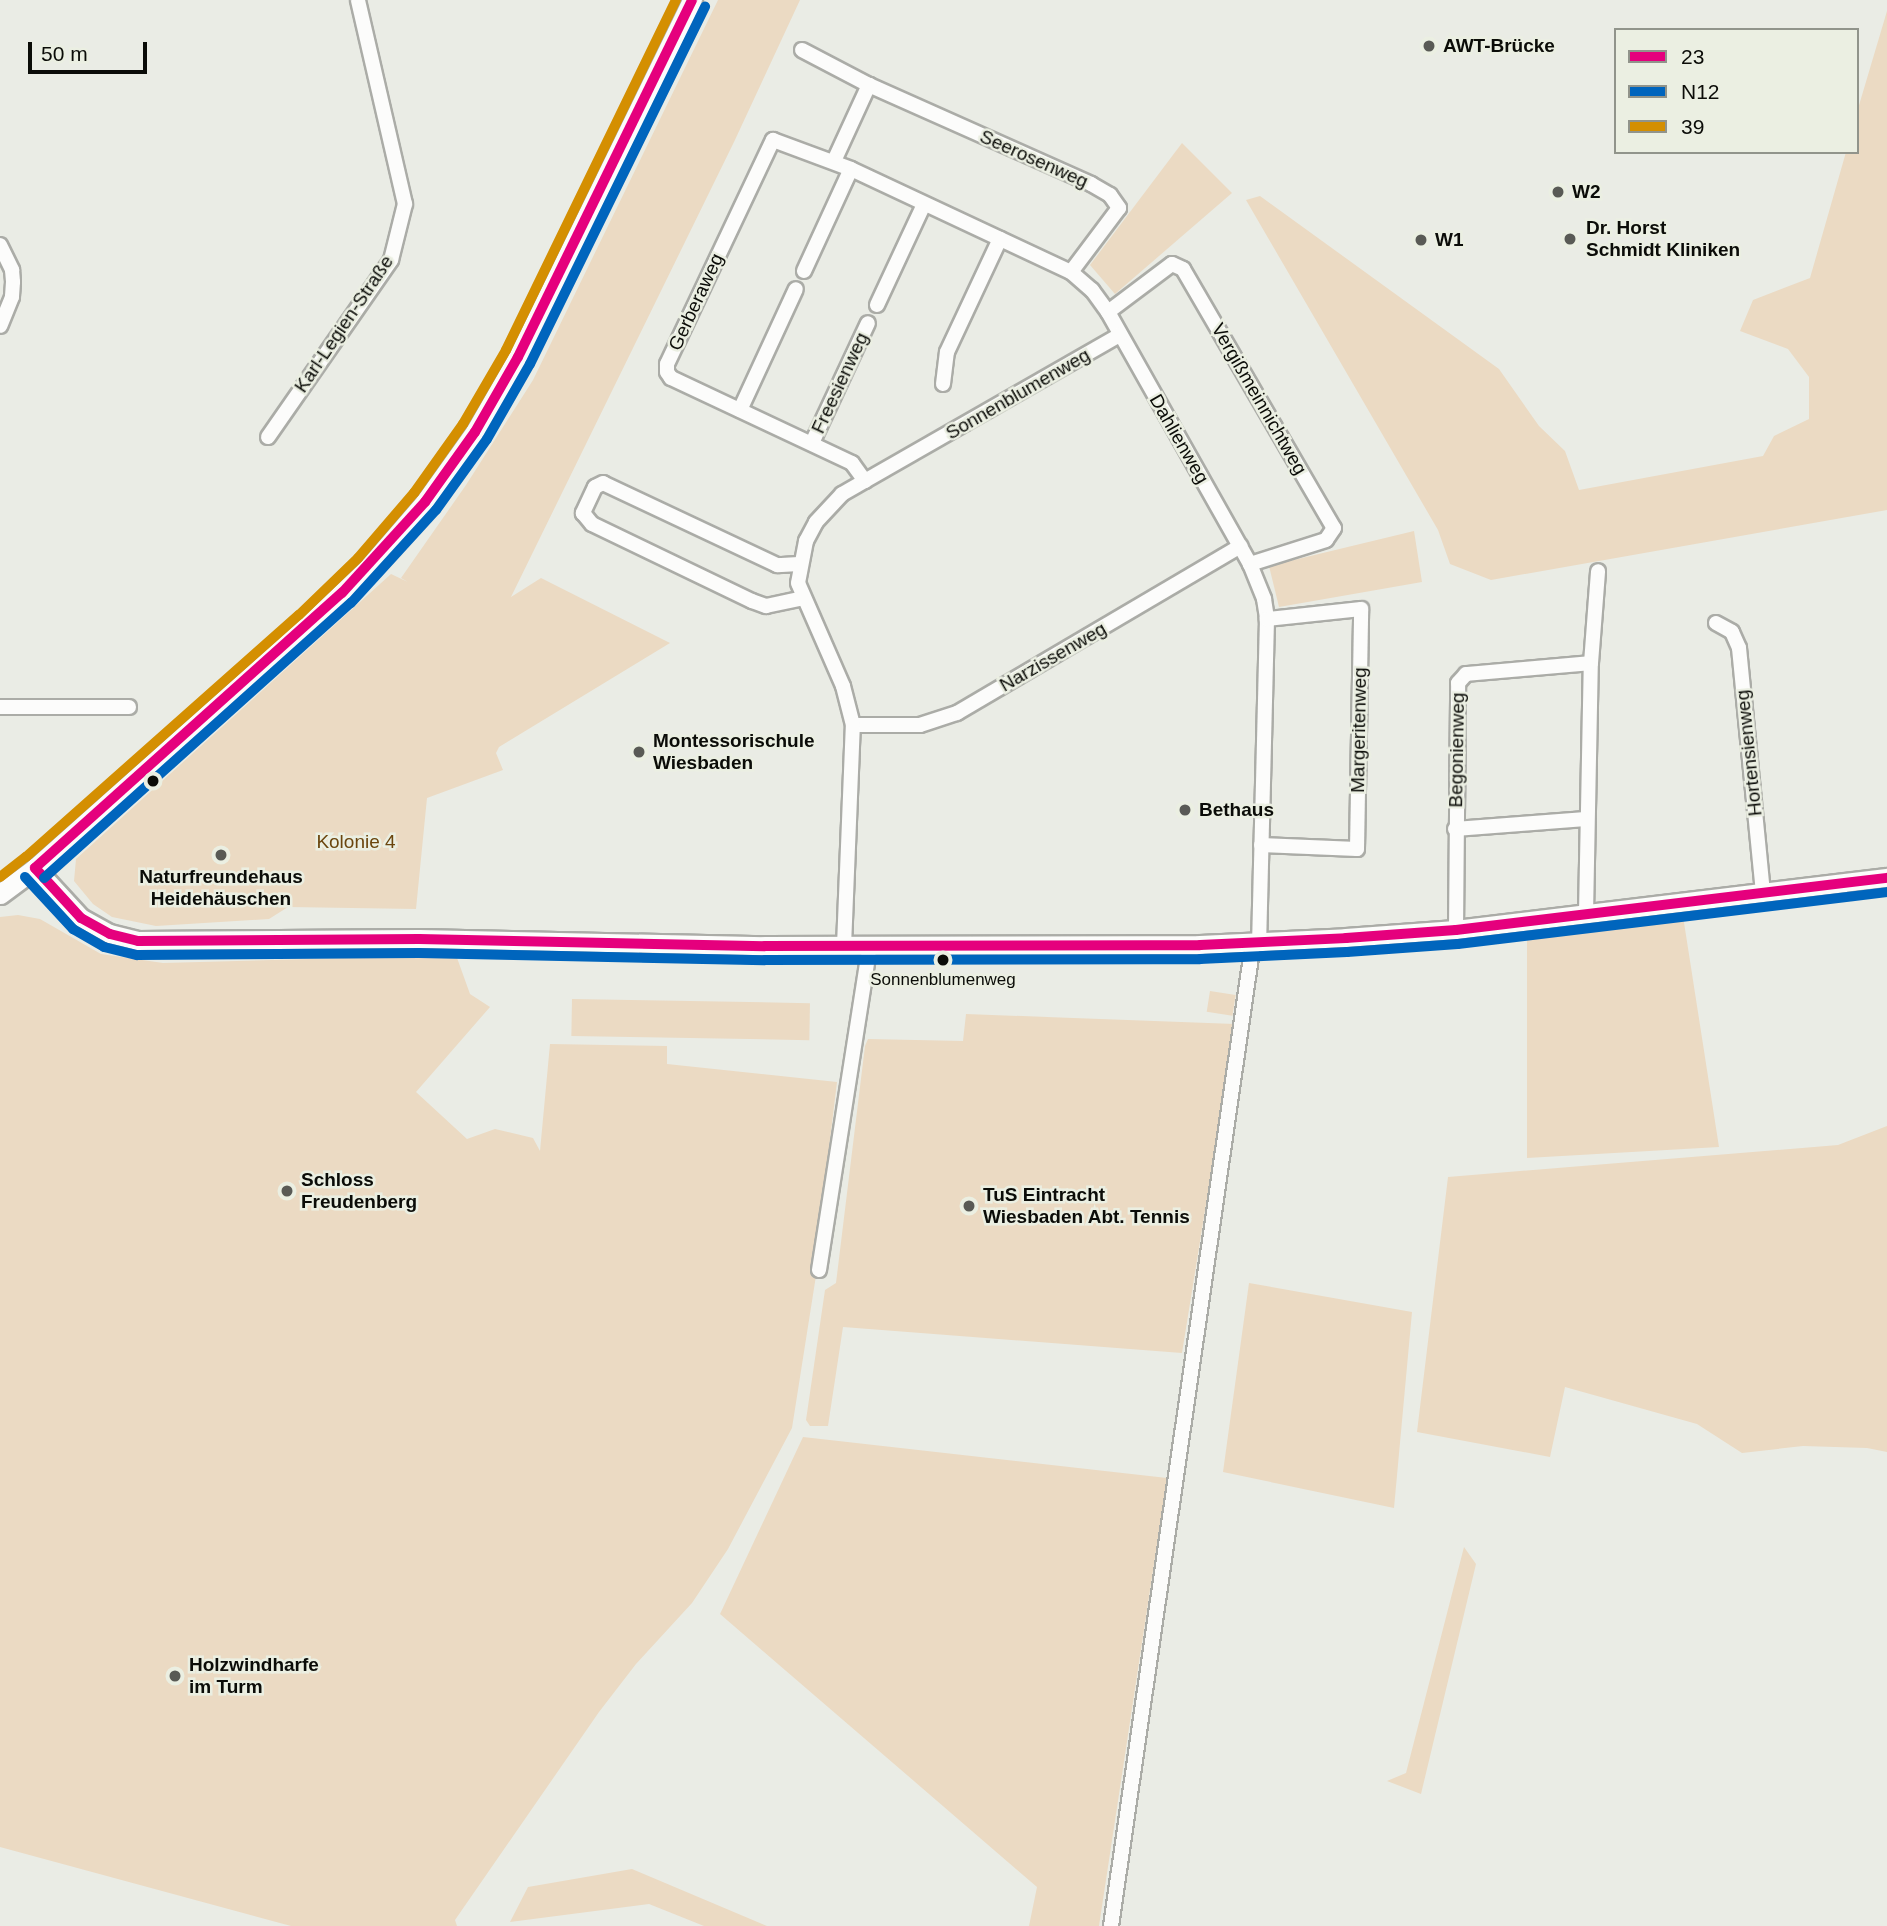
<!DOCTYPE html>
<meta charset="utf-8">
<style>
body{margin:0}
#map{position:relative;width:1887px;height:1926px;overflow:hidden;background:#eaece5;font-family:Arial,sans-serif}
div>[style]{position:absolute}
.green>*{inset:0;background:#ebdac3;transform-origin:0 0}
.roads{filter:drop-shadow(2px 0 #abaca7) drop-shadow(-2px 0 #abaca7) drop-shadow(0 2px #abaca7) drop-shadow(0 -2px #abaca7)}
.minor>*{height:14px;margin:-7px;padding:0 7px;transform-origin:7px;border-radius:7px;background:#fcfcfb}
.tertiary>*{height:18px;margin:-9px;padding:0 9px;transform-origin:9px;border-radius:9px;background:#fcfcfb}
.secondary>*{height:19px;margin:-9.5px;padding:0 9.5px;transform-origin:9.5px;border-radius:9.5px;background:#fcfcfb}
.bus-1>*{height:10px;margin:-5px;padding:0 5px;transform-origin:5px;border-radius:5px;background:#e5007d}
.bus-2>*{height:10px;margin:-5px;padding:0 5px;transform-origin:5px;border-radius:5px;background:#0065bd}
.bus-3>*{height:10px;margin:-5px;padding:0 5px;transform-origin:5px;border-radius:5px;background:#d48f01}
.dots>*{width:19px;height:19px;translate:-50% -50%;box-sizing:border-box;border:4px solid #ebefe2;border-radius:50%}
span{translate:-50% -50%;white-space:nowrap;text-align:center;line-height:1.15;-webkit-text-stroke:5px #ebefe2;paint-order:stroke}
.bus-label{font-size:17px;color:#0b0c08}
.poi-label{font-size:19px;color:#0b0c08;font-weight:700}
.left{translate:0 -50%;text-align:left}
.street-label{font-size:19px;color:#0b0c08}
.park-label{font-size:19px;color:#6b460e}
.legend{position:absolute;left:1614px;top:28px;width:245px;height:126px;box-sizing:border-box;background:#ebefe2;border:2px solid #91948b;margin:0;padding:9px 12px;list-style:none;font-size:21px;color:#0b0c08}
.legend li{display:flex;align-items:center;gap:14px;height:35px}
.legend b{width:35px;border:2px solid #91948b}
.scale{position:absolute;left:28px;top:42px;width:119px;height:32px;box-sizing:border-box;border:4px solid #0b0c08;border-top:0;padding-left:9px;font-size:21px;line-height:24px;white-space:nowrap;color:#0b0c08;-webkit-text-stroke:5px #ebefe2;paint-order:stroke}
</style>
<div id="map">
<div class="green">
<div style="clip-path:polygon(718px 0,800px 0,734px 142px,511px 597px,541px 578px,670px 643px,499px 747px,496px 753px,503px 770px,427px 798px,416px 909px,288px 907px,269px 919px,156px 926px,112px 917px,93px 904px,74px 881px,76px 859px,391px 574px,408px 582px,401px 578px,466px 485px,533px 380px)"></div>
<div style="clip-path:polygon(1887px 11px,1887px 510px,1491px 580px,1450px 564px,1438px 530px,1246px 200px,1260px 196px,1499px 369px,1539px 426px,1565px 451px,1579px 490px,1763px 456px,1774px 436px,1809px 419px,1809px 377px,1788px 349px,1740px 331px,1753px 300px,1810px 278px,1846px 152px,1857px 152px,1857px 112px)"></div>
<div style="clip-path:polygon(1182px 143px,1232px 193px,1115px 294px,1090px 265px)"></div>
<div style="clip-path:polygon(1414px 531px,1422px 582px,1279px 607px,1269px 566px)"></div>
<div style="clip-path:polygon(18px 915px,40px 919px,101px 954px,163px 963px,456px 955px,470px 994px,490px 1007px,416px 1092px,467px 1139px,495px 1129px,533px 1138px,540px 1151px,550px 1044px,667px 1046px,667px 1064px,837px 1082px,815px 1263px,818px 1263px,792px 1428px,728px 1549px,692px 1603px,636px 1664px,599px 1712px,455px 1920px,457px 1926px,291px 1926px,0 1847px,0 917px)"></div>
<div style="clip-path:polygon(1683px 916px,1719px 1147px,1527px 1158px,1527px 934px)"></div>
<div style="left:1210px;top:991px;width:26px;height:21px;rotate:9deg"></div>
<div style="left:572px;top:999px;width:238px;height:37px;rotate:1deg"></div>
<div style="clip-path:polygon(966px 1014px,1235px 1024px,1182px 1353px,843px 1327px,828px 1426px,810px 1426px,806px 1420px,825px 1290px,836px 1283px,865px 1046px,868px 1039px,963px 1041px)"></div>
<div style="clip-path:polygon(1887px 1126px,1887px 1452px,1867px 1448px,1803px 1446px,1742px 1453px,1697px 1424px,1565px 1387px,1550px 1457px,1417px 1432px,1448px 1177px,1838px 1145px)"></div>
<div style="clip-path:polygon(1249px 1283px,1412px 1312px,1394px 1508px,1223px 1472px)"></div>
<div style="clip-path:polygon(803px 1437px,1167px 1478px,1099px 1926px,1029px 1926px,1037px 1887px,720px 1614px)"></div>
<div style="clip-path:polygon(1464px 1547px,1476px 1564px,1421px 1794px,1387px 1781px,1406px 1773px)"></div>
<div style="clip-path:polygon(632px 1869px,767px 1926px,704px 1926px,649px 1904px,510px 1922px,528px 1887px)"></div>
</div>
<div class="roads">
<div class="minor">
<div style="left:802px;top:50px;width:76px;rotate:27.6deg"></div>
<div style="left:834px;top:161px;width:84px;rotate:-65.3deg"></div>
<div style="left:869px;top:85px;width:243px;rotate:24deg"></div>
<div style="left:1091px;top:184px;width:22px;rotate:30deg"></div>
<div style="left:1110px;top:195px;width:16px;rotate:55deg"></div>
<div style="left:1119px;top:208px;width:80px;rotate:126.9deg"></div>
<div style="left:0;top:245px;width:28px;rotate:64deg"></div>
<div style="left:12px;top:270px;width:12px;rotate:85deg"></div>
<div style="left:13px;top:282px;width:15px;rotate:94deg"></div>
<div style="left:12px;top:297px;width:31px;rotate:112deg"></div>
<div style="left:804px;top:271px;width:112px;rotate:-65.3deg"></div>
<div style="left:877px;top:305px;width:111px;rotate:-65deg"></div>
<div style="left:1108px;top:312px;width:80px;rotate:-36.9deg"></div>
<div style="left:1172px;top:264px;width:12px;rotate:24deg"></div>
<div style="left:1183px;top:269px;width:300px;rotate:59.8deg"></div>
<div style="left:1334px;top:528px;width:14px;rotate:124deg"></div>
<div style="left:1326px;top:540px;width:80px;rotate:162.5deg"></div>
<div style="left:943px;top:384px;width:32px;rotate:-83deg"></div>
<div style="left:947px;top:352px;width:125px;rotate:-64.9deg"></div>
<div style="left:740px;top:410px;width:133px;rotate:-65.2deg"></div>
<div style="left:268px;top:437px;width:216px;rotate:-55.2deg"></div>
<div style="left:391px;top:260px;width:58px;rotate:-76deg"></div>
<div style="left:405px;top:204px;width:209px;rotate:-103deg"></div>
<div style="left:812px;top:443px;width:132px;rotate:-65deg"></div>
<div style="left:865px;top:481px;width:22px;rotate:-126deg"></div>
<div style="left:852px;top:463px;width:200px;rotate:-154.8deg"></div>
<div style="left:671px;top:378px;width:7px;rotate:-124deg"></div>
<div style="left:667px;top:372px;width:8px;rotate:-90deg"></div>
<div style="left:667px;top:364px;width:248px;rotate:-64.7deg"></div>
<div style="left:773px;top:140px;width:83px;rotate:20.4deg"></div>
<div style="left:851px;top:169px;width:243px;rotate:25.1deg"></div>
<div style="left:1071px;top:272px;width:28px;rotate:41deg"></div>
<div style="left:1092px;top:290px;width:27px;rotate:54deg"></div>
<div style="left:1108px;top:312px;width:289px;rotate:60.6deg"></div>
<div style="left:1250px;top:564px;width:38px;rotate:68deg"></div>
<div style="left:1264px;top:599px;width:20px;rotate:81deg"></div>
<div style="left:1267px;top:619px;width:324px;rotate:91.4deg"></div>
<div style="left:799px;top:564px;width:22px;rotate:177deg"></div>
<div style="left:777px;top:565px;width:192px;rotate:-154.8deg"></div>
<div style="left:603px;top:483px;width:9px;rotate:153deg"></div>
<div style="left:595px;top:487px;width:29px;rotate:115deg"></div>
<div style="left:583px;top:513px;width:14px;rotate:51deg"></div>
<div style="left:592px;top:524px;width:178px;rotate:25.7deg"></div>
<div style="left:752px;top:601px;width:15px;rotate:20deg"></div>
<div style="left:766px;top:606px;width:38px;rotate:-12deg"></div>
<div style="left:1716px;top:623px;width:18px;rotate:29deg"></div>
<div style="left:1732px;top:632px;width:17px;rotate:66deg"></div>
<div style="left:1739px;top:648px;width:246px;rotate:84.4deg"></div>
<div style="left:0;top:707px;width:129px"></div>
<div style="left:853px;top:725px;width:67px"></div>
<div style="left:920px;top:725px;width:39px;rotate:-18deg"></div>
<div style="left:957px;top:713px;width:329px;rotate:-30.5deg"></div>
<div style="left:1455px;top:829px;width:131px;rotate:-4.4deg"></div>
<div style="left:1261px;top:845px;width:96px;rotate:2.4deg"></div>
<div style="left:1357px;top:849px;width:240px;rotate:-89deg"></div>
<div style="left:1361px;top:609px;width:95px;rotate:173.9deg"></div>
<div style="left:1586px;top:914px;width:251px;rotate:-88.9deg"></div>
<div style="left:1591px;top:663px;width:92px;rotate:-85.6deg"></div>
<div style="left:1456px;top:930px;width:247px;rotate:-89.5deg"></div>
<div style="left:1458px;top:683px;width:12px;rotate:-48deg"></div>
<div style="left:1466px;top:674px;width:125px;rotate:-5deg"></div>
<div style="left:844px;top:946px;width:221px;rotate:-87.7deg"></div>
<div style="left:853px;top:725px;width:40px;rotate:-104.4deg"></div>
<div style="left:843px;top:686px;width:112px;rotate:-113.6deg"></div>
<div style="left:798px;top:583px;width:43px;rotate:-79.2deg"></div>
<div style="left:806px;top:541px;width:21px;rotate:-62deg"></div>
<div style="left:816px;top:522px;width:38px;rotate:-47deg"></div>
<div style="left:842px;top:494px;width:320px;rotate:-29.8deg"></div>
<div style="left:819px;top:1270px;width:328px;rotate:-81.1deg"></div>
<div style="left:1111px;top:1926px;width:993px;rotate:-81.78deg"></div>
</div>
<div class="tertiary">
<div style="left:35px;top:868px;width:68px;rotate:47.4deg"></div>
<div style="left:81px;top:918px;width:33px;rotate:29deg"></div>
<div style="left:110px;top:934px;width:29px;rotate:14deg"></div>
<div style="left:138px;top:941px;width:281px;rotate:-0.4deg"></div>
<div style="left:419px;top:939px;width:346px;rotate:1.2deg"></div>
<div style="left:765px;top:946px;width:435px;rotate:-0.1deg"></div>
<div style="left:1200px;top:945px;width:146px;rotate:-2.7deg"></div>
<div style="left:1346px;top:938px;width:110px;rotate:-4.2deg"></div>
<div style="left:1456px;top:930px;width:434px;rotate:-6.9deg"></div>
</div>
<div class="secondary">
<div style="left:0;top:894px;width:44px;rotate:-36.6deg"></div>
<div style="left:35px;top:868px;width:365px;rotate:-41.7deg"></div>
<div style="left:308px;top:625px;width:83px;rotate:-43.5deg"></div>
<div style="left:368px;top:568px;width:87px;rotate:-49.2deg"></div>
<div style="left:425px;top:502px;width:86px;rotate:-54.5deg"></div>
<div style="left:475px;top:432px;width:86px;rotate:-60.2deg"></div>
<div style="left:518px;top:357px;width:397px;rotate:-64deg"></div>
</div>
</div>
<div class="bus-1">
<div style="left:35px;top:868px;width:68px;rotate:47.4deg"></div>
<div style="left:81px;top:918px;width:33px;rotate:29deg"></div>
<div style="left:110px;top:934px;width:29px;rotate:14deg"></div>
<div style="left:138px;top:941px;width:281px;rotate:-0.4deg"></div>
<div style="left:419px;top:939px;width:346px;rotate:1.2deg"></div>
<div style="left:765px;top:946px;width:435px;rotate:-0.1deg"></div>
<div style="left:1200px;top:945px;width:146px;rotate:-2.7deg"></div>
<div style="left:1346px;top:938px;width:110px;rotate:-4.2deg"></div>
<div style="left:1456px;top:930px;width:434px;rotate:-6.9deg"></div>
<div style="left:35px;top:868px;width:412px;rotate:-41.9deg"></div>
<div style="left:342px;top:593px;width:123px;rotate:-47.6deg"></div>
<div style="left:425px;top:502px;width:86px;rotate:-54.5deg"></div>
<div style="left:475px;top:432px;width:86px;rotate:-60.2deg"></div>
<div style="left:518px;top:357px;width:397px;rotate:-64deg"></div>
</div>
<div class="bus-2">
<div style="left:25px;top:877px;width:71px;rotate:47.3deg"></div>
<div style="left:73px;top:929px;width:36px;rotate:30deg"></div>
<div style="left:104px;top:947px;width:34px;rotate:14deg"></div>
<div style="left:137px;top:955px;width:282px;rotate:-0.4deg"></div>
<div style="left:419px;top:953px;width:346px;rotate:1.2deg"></div>
<div style="left:765px;top:960px;width:435px;rotate:-0.1deg"></div>
<div style="left:1200px;top:959px;width:147px;rotate:-2.7deg"></div>
<div style="left:1347px;top:952px;width:111px;rotate:-4.1deg"></div>
<div style="left:1458px;top:944px;width:432px;rotate:-6.9deg"></div>
<div style="left:44px;top:878px;width:412px;rotate:-41.9deg"></div>
<div style="left:351px;top:603px;width:126px;rotate:-47.6deg"></div>
<div style="left:436px;top:510px;width:87px;rotate:-54.3deg"></div>
<div style="left:487px;top:439px;width:86px;rotate:-60.2deg"></div>
<div style="left:530px;top:364px;width:398px;rotate:-63.9deg"></div>
</div>
<div class="bus-3">
<div style="left:0;top:877px;width:33px;rotate:-38deg"></div>
<div style="left:26px;top:857px;width:365px;rotate:-41.6deg"></div>
<div style="left:299px;top:615px;width:82px;rotate:-44deg"></div>
<div style="left:358px;top:558px;width:86px;rotate:-49.3deg"></div>
<div style="left:414px;top:493px;width:85px;rotate:-54.6deg"></div>
<div style="left:463px;top:424px;width:86px;rotate:-59.8deg"></div>
<div style="left:506px;top:350px;width:389px;rotate:-64.1deg"></div>
</div>
<div class="dots">
<div style="left:1429px;top:46px;background:#595a55"></div>
<div style="left:1558px;top:192px;background:#595a55"></div>
<div style="left:1570px;top:239px;background:#595a55"></div>
<div style="left:1421px;top:240px;background:#595a55"></div>
<div style="left:639px;top:752px;background:#595a55"></div>
<div style="left:153px;top:781px;background:#0b0c08"></div>
<div style="left:1185px;top:810px;background:#595a55"></div>
<div style="left:221px;top:855px;background:#595a55"></div>
<div style="left:943px;top:960px;background:#0b0c08"></div>
<div style="left:287px;top:1191px;background:#595a55"></div>
<div style="left:969px;top:1206px;background:#595a55"></div>
<div style="left:175px;top:1676px;background:#595a55"></div>
</div>
<div class="bus-label">
<span style="left:943px;top:980px">Sonnenblumenweg</span>
</div>
<div class="poi-label">
<span class="left" style="left:1443px;top:46px">AWT-Brücke</span>
<span class="left" style="left:1572px;top:192px">W2</span>
<span class="left" style="left:1586px;top:239px">Dr. Horst<br>Schmidt Kliniken</span>
<span class="left" style="left:1435px;top:240px">W1</span>
<span class="left" style="left:653px;top:752px">Montessorischule<br>Wiesbaden</span>
<span class="left" style="left:1199px;top:810px">Bethaus</span>
<span style="left:221px;top:888px">Naturfreundehaus<br>Heidehäuschen</span>
<span class="left" style="left:301px;top:1191px">Schloss<br>Freudenberg</span>
<span class="left" style="left:983px;top:1206px">TuS Eintracht<br>Wiesbaden Abt. Tennis</span>
<span class="left" style="left:189px;top:1676px">Holzwindharfe<br>im Turm</span>
</div>
<div class="street-label">
<span style="left:1034px;top:159px;rotate:24deg">Seerosenweg</span>
<span style="left:696px;top:302px;rotate:-65deg">Gerberaweg</span>
<span style="left:344px;top:324px;rotate:-56deg">Karl-Legien-Straße</span>
<span style="left:840px;top:383px;rotate:-65deg">Freesienweg</span>
<span style="left:1018px;top:394px;rotate:-30deg">Sonnenblumenweg</span>
<span style="left:1259px;top:399px;rotate:60deg">Vergißmeinnichtweg</span>
<span style="left:1179px;top:439px;rotate:60deg">Dahlienweg</span>
<span style="left:1053px;top:657px;rotate:-30deg">Narzissenweg</span>
<span style="left:1359px;top:730px;rotate:-89deg">Margeritenweg</span>
<span style="left:1457px;top:750px;rotate:-89deg">Begonienweg</span>
<span style="left:1749px;top:753px;rotate:-96deg">Hortensienweg</span>
</div>
<div class="park-label">
<span style="left:356px;top:842px">Kolonie 4</span>
</div>
<ul class="legend">
<li><b style="height:9px;background:#e5007d"></b>23</li>
<li><b style="height:9px;background:#0065bd"></b>N12</li>
<li><b style="height:9px;background:#d48f01"></b>39</li>
</ul>
<div class="scale">50 m</div>
</div>
